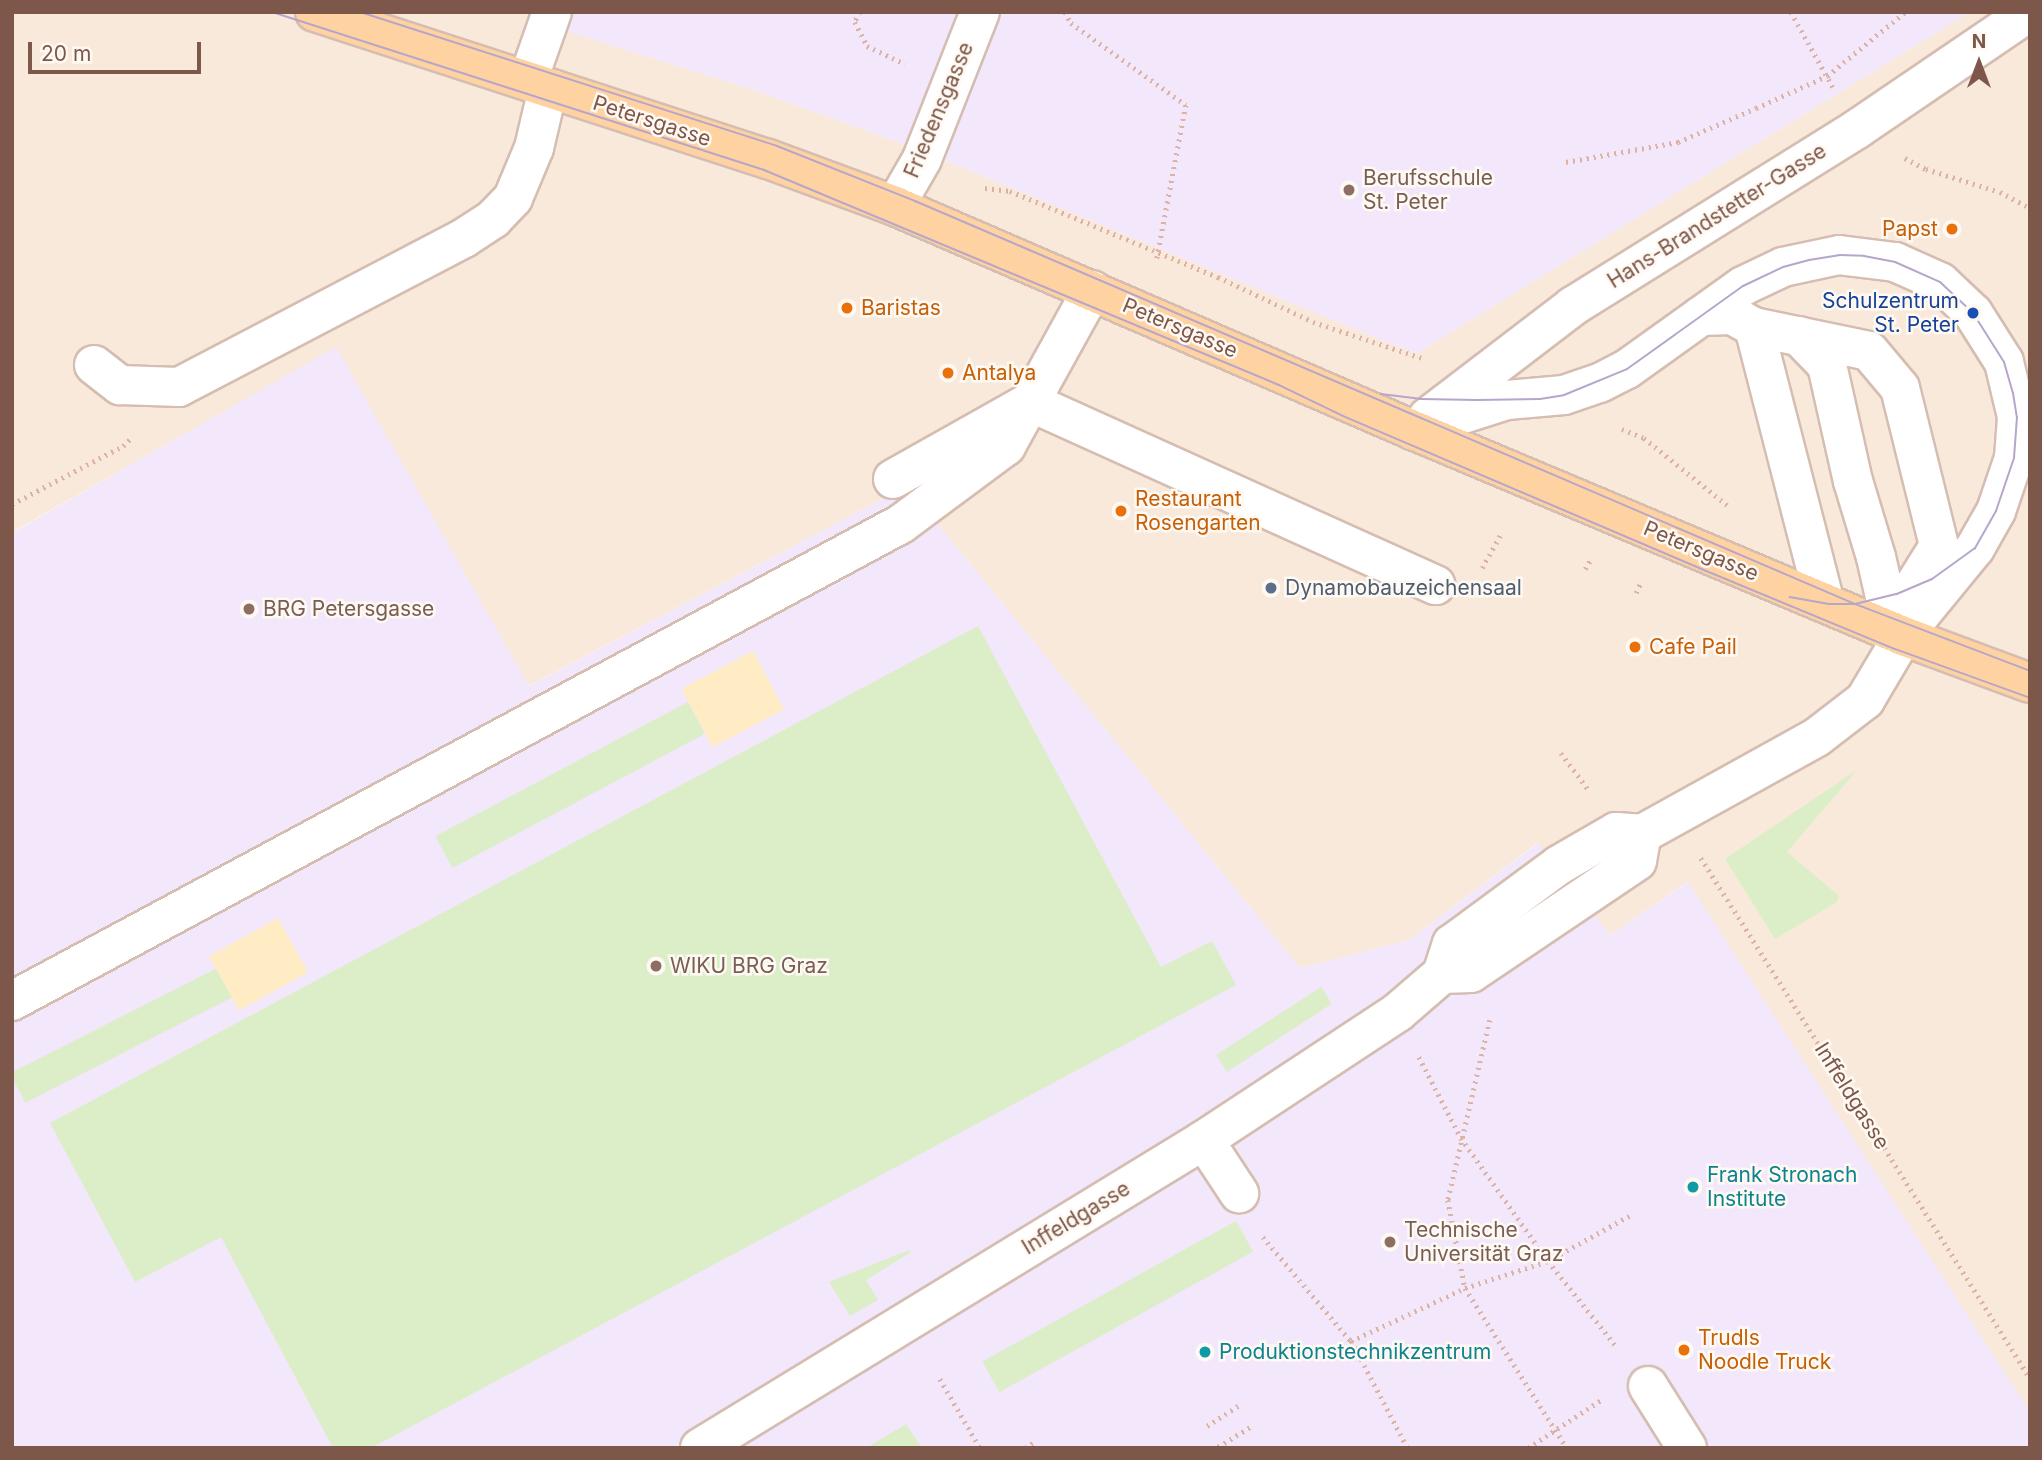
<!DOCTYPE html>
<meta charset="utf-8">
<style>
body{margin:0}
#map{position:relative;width:2042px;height:1460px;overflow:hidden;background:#fef5eb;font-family:Inter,sans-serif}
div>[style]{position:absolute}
.residential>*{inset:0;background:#f9e9db}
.education>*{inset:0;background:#f2e7fb}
.green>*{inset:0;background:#dbeec7;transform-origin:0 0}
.sand>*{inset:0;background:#ffecc4;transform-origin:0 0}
.path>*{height:4.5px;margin-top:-2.25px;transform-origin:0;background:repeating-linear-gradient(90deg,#dcb3a2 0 2px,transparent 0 7px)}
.roads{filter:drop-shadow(2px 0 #d5bdb1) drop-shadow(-2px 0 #d5bdb1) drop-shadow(0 2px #d5bdb1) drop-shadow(0 -2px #d5bdb1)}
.minor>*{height:38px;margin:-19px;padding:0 19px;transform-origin:19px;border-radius:19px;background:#fff}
.major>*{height:38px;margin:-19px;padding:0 19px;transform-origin:19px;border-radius:19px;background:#ffd3a1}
.tram>*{height:2px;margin:-1px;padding:0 1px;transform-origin:1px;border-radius:1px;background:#b6a6cb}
.dots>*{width:19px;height:19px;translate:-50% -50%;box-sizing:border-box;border:4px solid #fff9f3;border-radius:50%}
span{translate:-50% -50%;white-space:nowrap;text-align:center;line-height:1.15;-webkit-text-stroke:5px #fff9f3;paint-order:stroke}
.street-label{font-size:21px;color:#7d574a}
.education-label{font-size:21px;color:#785e54}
.left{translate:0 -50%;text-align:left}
.food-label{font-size:21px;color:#c56008}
.right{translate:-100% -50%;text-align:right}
.transit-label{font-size:21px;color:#164399}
.service-label{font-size:21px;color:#4e5e75}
.culture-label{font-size:21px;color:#0d838f}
.frame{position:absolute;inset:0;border:14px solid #7d574a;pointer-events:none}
.north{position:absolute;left:1944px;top:28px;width:70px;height:70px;-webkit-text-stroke:5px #fff9f3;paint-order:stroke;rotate:0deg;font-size:19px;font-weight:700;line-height:28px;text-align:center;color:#7d574a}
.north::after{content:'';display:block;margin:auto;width:24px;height:32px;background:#7d574a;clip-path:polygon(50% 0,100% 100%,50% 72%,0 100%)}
.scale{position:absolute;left:28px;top:42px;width:173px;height:32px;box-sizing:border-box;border:4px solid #7d574a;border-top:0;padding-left:9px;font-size:21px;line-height:24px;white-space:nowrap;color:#7d574a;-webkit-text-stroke:5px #fff9f3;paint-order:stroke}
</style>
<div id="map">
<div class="residential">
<div style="clip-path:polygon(12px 12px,552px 12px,548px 25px,751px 89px,912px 147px,1416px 354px,1970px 12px,2030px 12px,2030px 1414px,1687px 882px,1610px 935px,1537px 843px,1409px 940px,1300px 968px,907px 486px,528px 686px,336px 348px,12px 532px)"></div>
</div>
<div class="education">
<div style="clip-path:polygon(552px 12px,1970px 12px,1416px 354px,912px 147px,751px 89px,547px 25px)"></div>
<div style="clip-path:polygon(336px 347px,529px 686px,907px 486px,1300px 968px,1409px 940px,1538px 843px,1559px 865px,1610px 935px,1688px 882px,2030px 1412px,2030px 1448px,12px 1448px,12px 533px)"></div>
</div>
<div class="green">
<div style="clip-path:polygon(978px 626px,1161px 967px,1212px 941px,1236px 985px,371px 1448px,333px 1448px,221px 1237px,135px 1282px,50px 1123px)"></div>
<div style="left:688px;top:702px;width:36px;height:286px;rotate:62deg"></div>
<div style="clip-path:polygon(1857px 770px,1787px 852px,1839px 896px,1837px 902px,1775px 939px,1725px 859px)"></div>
<div style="left:217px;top:968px;width:33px;height:232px;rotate:63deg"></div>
<div style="left:1321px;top:987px;width:20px;height:125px;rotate:57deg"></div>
<div style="left:1236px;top:1221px;width:35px;height:290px;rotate:61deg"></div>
<div style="clip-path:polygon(909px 1250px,911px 1252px,866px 1280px,878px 1300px,850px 1316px,829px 1282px)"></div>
<div style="clip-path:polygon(906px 1424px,922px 1448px,866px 1448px)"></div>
</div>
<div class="sand">
<div style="left:753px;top:651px;width:66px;height:81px;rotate:62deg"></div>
<div style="left:278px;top:918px;width:62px;height:79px;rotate:61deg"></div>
</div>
<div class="path">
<div style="left:860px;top:12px;width:11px;rotate:117deg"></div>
<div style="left:855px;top:22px;width:27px;rotate:63deg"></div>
<div style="left:867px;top:46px;width:42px;rotate:25.3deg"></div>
<div style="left:1065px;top:12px;width:13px;rotate:61deg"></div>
<div style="left:1071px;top:23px;width:141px;rotate:35.5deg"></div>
<div style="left:1186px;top:105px;width:156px;rotate:100.7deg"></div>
<div style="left:1791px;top:12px;width:86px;rotate:60.8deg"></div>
<div style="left:1905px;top:158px;width:24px;rotate:28deg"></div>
<div style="left:1926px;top:169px;width:77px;rotate:17.3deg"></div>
<div style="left:2000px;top:192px;width:34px;rotate:28deg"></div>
<div style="left:1566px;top:162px;width:114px;rotate:-10.1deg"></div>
<div style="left:1678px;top:142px;width:85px;rotate:-23.6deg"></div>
<div style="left:1756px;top:108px;width:78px;rotate:-24.3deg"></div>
<div style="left:1827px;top:76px;width:101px;rotate:-39.4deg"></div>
<div style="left:985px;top:188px;width:25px;rotate:7deg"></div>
<div style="left:1010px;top:191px;width:225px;rotate:22.5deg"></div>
<div style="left:1218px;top:277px;width:105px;rotate:25.3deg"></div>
<div style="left:1313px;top:322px;width:115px;rotate:18.3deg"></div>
<div style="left:1622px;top:429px;width:24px;rotate:22deg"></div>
<div style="left:1644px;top:438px;width:107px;rotate:38.9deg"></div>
<div style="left:12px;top:504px;width:125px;rotate:-27.6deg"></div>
<div style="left:123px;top:446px;width:14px;rotate:-45deg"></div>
<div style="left:1482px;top:568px;width:41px;rotate:-60.9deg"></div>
<div style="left:1585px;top:569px;width:13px;rotate:-58deg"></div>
<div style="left:1636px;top:593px;width:14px;rotate:-65deg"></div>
<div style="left:1561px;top:753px;width:45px;rotate:53.1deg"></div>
<div style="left:1701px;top:858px;width:615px;rotate:57.68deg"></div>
<div style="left:1490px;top:1020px;width:185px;rotate:103.1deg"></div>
<div style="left:1448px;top:1200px;width:90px;rotate:79.1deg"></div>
<div style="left:1465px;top:1288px;width:190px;rotate:57.5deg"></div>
<div style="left:1419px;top:1057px;width:91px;rotate:62.6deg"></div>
<div style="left:1461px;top:1138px;width:151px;rotate:54.7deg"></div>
<div style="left:1548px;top:1261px;width:93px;rotate:-29.1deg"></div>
<div style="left:1263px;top:1237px;width:136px;rotate:49.8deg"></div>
<div style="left:1351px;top:1341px;width:34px;rotate:146deg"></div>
<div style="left:940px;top:1379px;width:80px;rotate:59.9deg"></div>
<div style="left:1207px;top:1426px;width:37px;rotate:-33deg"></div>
<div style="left:1218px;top:1447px;width:39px;rotate:-32deg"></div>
<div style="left:1025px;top:1448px;width:11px;rotate:-34deg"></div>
<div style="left:1407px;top:1448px;width:121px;rotate:-117.6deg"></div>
<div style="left:1351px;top:1341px;width:126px;rotate:-24.9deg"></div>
<div style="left:1465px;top:1288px;width:87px;rotate:-18deg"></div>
<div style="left:1548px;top:1261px;width:110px;rotate:51.3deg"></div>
<div style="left:1528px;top:1448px;width:87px;rotate:-33.3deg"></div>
</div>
<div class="roads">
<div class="minor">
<div style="left:528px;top:80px;width:72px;rotate:-70.6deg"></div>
<div style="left:895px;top:206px;width:54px;rotate:-60.1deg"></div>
<div style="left:922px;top:159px;width:158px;rotate:-68.5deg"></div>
<div style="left:1701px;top:316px;width:31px;rotate:-2deg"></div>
<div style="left:1732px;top:315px;width:25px;rotate:29deg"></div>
<div style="left:1754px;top:327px;width:117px;rotate:11.8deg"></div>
<div style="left:1869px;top:351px;width:48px;rotate:50deg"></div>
<div style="left:1900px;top:388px;width:163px;rotate:76.1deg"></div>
<div style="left:1939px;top:546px;width:75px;rotate:122deg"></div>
<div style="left:1754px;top:327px;width:285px;rotate:75.6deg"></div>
<div style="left:1799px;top:336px;width:40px;rotate:46deg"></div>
<div style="left:1827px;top:365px;width:119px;rotate:77.4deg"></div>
<div style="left:1853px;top:481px;width:79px;rotate:73.2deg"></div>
<div style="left:1876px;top:557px;width:41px;rotate:77.3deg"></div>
<div style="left:1885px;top:597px;width:31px;rotate:90deg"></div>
<div style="left:94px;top:365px;width:33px;rotate:38deg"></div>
<div style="left:120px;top:385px;width:59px;rotate:1.9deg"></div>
<div style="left:179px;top:387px;width:322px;rotate:-27.6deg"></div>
<div style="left:464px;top:238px;width:35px;rotate:-33deg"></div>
<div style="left:493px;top:219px;width:29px;rotate:-46deg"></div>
<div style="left:513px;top:198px;width:54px;rotate:-67.2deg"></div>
<div style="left:534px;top:148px;width:48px;rotate:-76.8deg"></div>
<div style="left:545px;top:101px;width:14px;rotate:-56deg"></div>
<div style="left:1428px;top:417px;width:183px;rotate:-37.4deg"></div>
<div style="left:1573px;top:306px;width:335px;rotate:-31.9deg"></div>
<div style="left:1857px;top:129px;width:208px;rotate:-34.2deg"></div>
<div style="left:893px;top:479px;width:157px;rotate:-29.3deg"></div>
<div style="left:1030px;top:402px;width:445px;rotate:24.3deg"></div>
<div style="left:1442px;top:974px;width:29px;rotate:-2deg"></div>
<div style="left:1471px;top:973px;width:200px;rotate:-34deg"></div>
<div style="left:1637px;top:861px;width:27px;rotate:-80deg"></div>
<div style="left:12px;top:1001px;width:1009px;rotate:-28.22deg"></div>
<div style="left:901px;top:524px;width:131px;rotate:-36.6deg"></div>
<div style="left:1006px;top:446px;width:178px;rotate:-61.1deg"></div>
<div style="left:1204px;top:1140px;width:64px;rotate:56.6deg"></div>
<div style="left:1648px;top:1386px;width:73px;rotate:57.8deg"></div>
<div style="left:700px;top:1448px;width:591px;rotate:-31.43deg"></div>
<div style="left:1204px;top:1140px;width:232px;rotate:-33.4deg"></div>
<div style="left:1398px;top:1012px;width:58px;rotate:-40.8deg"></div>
<div style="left:1442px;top:974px;width:32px;rotate:-72deg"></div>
<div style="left:1452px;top:944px;width:133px;rotate:-36.4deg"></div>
<div style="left:1559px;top:865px;width:66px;rotate:-30.1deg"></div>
<div style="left:1616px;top:832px;width:26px;rotate:4deg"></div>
<div style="left:1642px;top:834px;width:200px;rotate:-29deg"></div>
<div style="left:1817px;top:737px;width:61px;rotate:-37.6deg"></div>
<div style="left:1865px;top:700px;width:74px;rotate:-59.3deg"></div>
<div style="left:1903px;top:636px;width:114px;rotate:-50.7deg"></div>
<div style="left:1975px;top:548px;width:43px;rotate:-60.4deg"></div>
<div style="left:1996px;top:511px;width:56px;rotate:-71.2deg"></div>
<div style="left:2014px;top:458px;width:41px;rotate:-85.8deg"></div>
<div style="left:2017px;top:417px;width:57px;rotate:-103.3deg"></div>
<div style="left:2004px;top:362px;width:58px;rotate:-122.3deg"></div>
<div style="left:1973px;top:313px;width:45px;rotate:-136.8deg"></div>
<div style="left:1940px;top:282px;width:49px;rotate:-156deg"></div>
<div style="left:1895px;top:262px;width:56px;rotate:-172.9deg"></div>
<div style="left:1839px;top:255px;width:57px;rotate:167.9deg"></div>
<div style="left:1783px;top:267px;width:44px;rotate:154.6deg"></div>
<div style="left:1743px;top:286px;width:143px;rotate:144.4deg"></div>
<div style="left:1627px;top:369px;width:31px;rotate:153deg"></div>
<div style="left:1599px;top:383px;width:37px;rotate:161deg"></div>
<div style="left:1564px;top:395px;width:57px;rotate:175deg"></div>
<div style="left:1507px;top:400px;width:99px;rotate:162.3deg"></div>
</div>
<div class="major">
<div style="left:315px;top:12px;width:476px;rotate:18deg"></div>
<div style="left:768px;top:159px;width:135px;rotate:20.3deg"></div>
<div style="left:895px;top:206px;width:564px;rotate:23.39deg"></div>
<div style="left:1413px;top:430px;width:532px;rotate:22.8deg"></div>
<div style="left:1903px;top:636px;width:135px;rotate:20.3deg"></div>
</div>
</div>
<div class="tram">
<div style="left:272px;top:12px;width:517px;rotate:17.8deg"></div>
<div style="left:764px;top:170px;width:558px;rotate:22.66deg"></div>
<div style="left:1279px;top:385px;width:71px;rotate:25.8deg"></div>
<div style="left:1343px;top:416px;width:387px;rotate:23.1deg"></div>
<div style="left:1699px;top:568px;width:212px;rotate:22.5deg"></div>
<div style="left:1895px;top:649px;width:144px;rotate:19.9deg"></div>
<div style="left:360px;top:12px;width:438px;rotate:17.8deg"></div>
<div style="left:777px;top:146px;width:149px;rotate:21.7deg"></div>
<div style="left:915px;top:201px;width:1023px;rotate:23.21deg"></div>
<div style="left:1855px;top:604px;width:187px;rotate:20.9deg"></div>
<div style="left:1381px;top:394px;width:39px;rotate:7deg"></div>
<div style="left:1420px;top:399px;width:57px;rotate:1deg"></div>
<div style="left:1477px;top:400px;width:63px;rotate:-0.9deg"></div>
<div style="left:1540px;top:399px;width:24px;rotate:-9deg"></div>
<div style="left:1564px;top:395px;width:68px;rotate:-22.4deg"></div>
<div style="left:1627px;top:369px;width:143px;rotate:-35.6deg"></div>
<div style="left:1743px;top:286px;width:44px;rotate:-25.4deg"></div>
<div style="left:1783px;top:267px;width:27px;rotate:-15deg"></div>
<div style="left:1809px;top:260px;width:30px;rotate:-9deg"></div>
<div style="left:1839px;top:255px;width:25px;rotate:2deg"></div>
<div style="left:1864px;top:256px;width:32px;rotate:11deg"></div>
<div style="left:1895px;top:262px;width:49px;rotate:24deg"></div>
<div style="left:1940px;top:282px;width:45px;rotate:43.2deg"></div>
<div style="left:1973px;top:313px;width:58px;rotate:57.7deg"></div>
<div style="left:2004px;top:362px;width:32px;rotate:74deg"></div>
<div style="left:2013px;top:393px;width:24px;rotate:81deg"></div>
<div style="left:2017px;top:417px;width:41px;rotate:94.2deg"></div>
<div style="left:2014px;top:458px;width:56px;rotate:108.8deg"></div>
<div style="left:1996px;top:511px;width:43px;rotate:119.6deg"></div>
<div style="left:1975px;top:548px;width:53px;rotate:144.2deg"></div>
<div style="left:1932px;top:579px;width:39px;rotate:157deg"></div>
<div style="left:1896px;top:594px;width:42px;rotate:166.3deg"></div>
<div style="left:1855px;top:604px;width:26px;rotate:180deg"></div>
<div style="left:1829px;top:604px;width:40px;rotate:-170deg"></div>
</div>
<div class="dots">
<div style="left:1349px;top:190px;background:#8d6e63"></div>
<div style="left:1952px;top:229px;background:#e8710a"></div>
<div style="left:847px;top:308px;background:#e8710a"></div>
<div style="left:1973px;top:313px;background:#1a4fb4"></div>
<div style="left:948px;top:373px;background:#e8710a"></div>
<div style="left:1121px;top:511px;background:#e8710a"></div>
<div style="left:1271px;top:588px;background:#5c6f8a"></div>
<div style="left:249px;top:609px;background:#8d6e63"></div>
<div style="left:1635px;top:647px;background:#e8710a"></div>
<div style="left:656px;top:966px;background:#8d6e63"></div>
<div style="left:1693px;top:1187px;background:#0f9aa8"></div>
<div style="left:1390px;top:1242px;background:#8d6e63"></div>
<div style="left:1684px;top:1350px;background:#e8710a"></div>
<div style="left:1205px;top:1352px;background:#0f9aa8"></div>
</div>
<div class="street-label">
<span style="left:939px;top:110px;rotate:-67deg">Friedensgasse</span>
<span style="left:652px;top:121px;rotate:18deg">Petersgasse</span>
<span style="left:1717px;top:216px;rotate:-32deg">Hans-Brandstetter-Gasse</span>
<span style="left:1180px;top:328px;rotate:23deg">Petersgasse</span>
<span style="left:1701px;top:551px;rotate:23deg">Petersgasse</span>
<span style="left:1852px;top:1096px;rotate:58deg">Inffeldgasse</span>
<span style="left:1076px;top:1218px;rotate:-31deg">Inffeldgasse</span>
</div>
<div class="education-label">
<span class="left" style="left:1363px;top:190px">Berufsschule<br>St. Peter</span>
<span class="left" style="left:263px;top:609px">BRG Petersgasse</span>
<span class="left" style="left:670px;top:966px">WIKU BRG Graz</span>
<span class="left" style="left:1404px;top:1242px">Technische<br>Universität Graz</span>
</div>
<div class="food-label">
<span class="right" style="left:1938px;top:229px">Papst</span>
<span class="left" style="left:861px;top:308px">Baristas</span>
<span class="left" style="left:962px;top:373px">Antalya</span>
<span class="left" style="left:1135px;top:511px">Restaurant<br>Rosengarten</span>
<span class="left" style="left:1649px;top:647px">Cafe Pail</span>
<span class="left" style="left:1698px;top:1350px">Trudls<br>Noodle Truck</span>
</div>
<div class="transit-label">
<span class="right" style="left:1959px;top:313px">Schulzentrum<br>St. Peter</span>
</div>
<div class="service-label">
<span class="left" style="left:1285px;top:588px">Dynamobauzeichensaal</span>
</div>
<div class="culture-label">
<span class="left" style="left:1707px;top:1187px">Frank Stronach<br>Institute</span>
<span class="left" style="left:1219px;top:1352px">Produktionstechnikzentrum</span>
</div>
<div class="frame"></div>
<div class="north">N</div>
<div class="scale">20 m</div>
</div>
